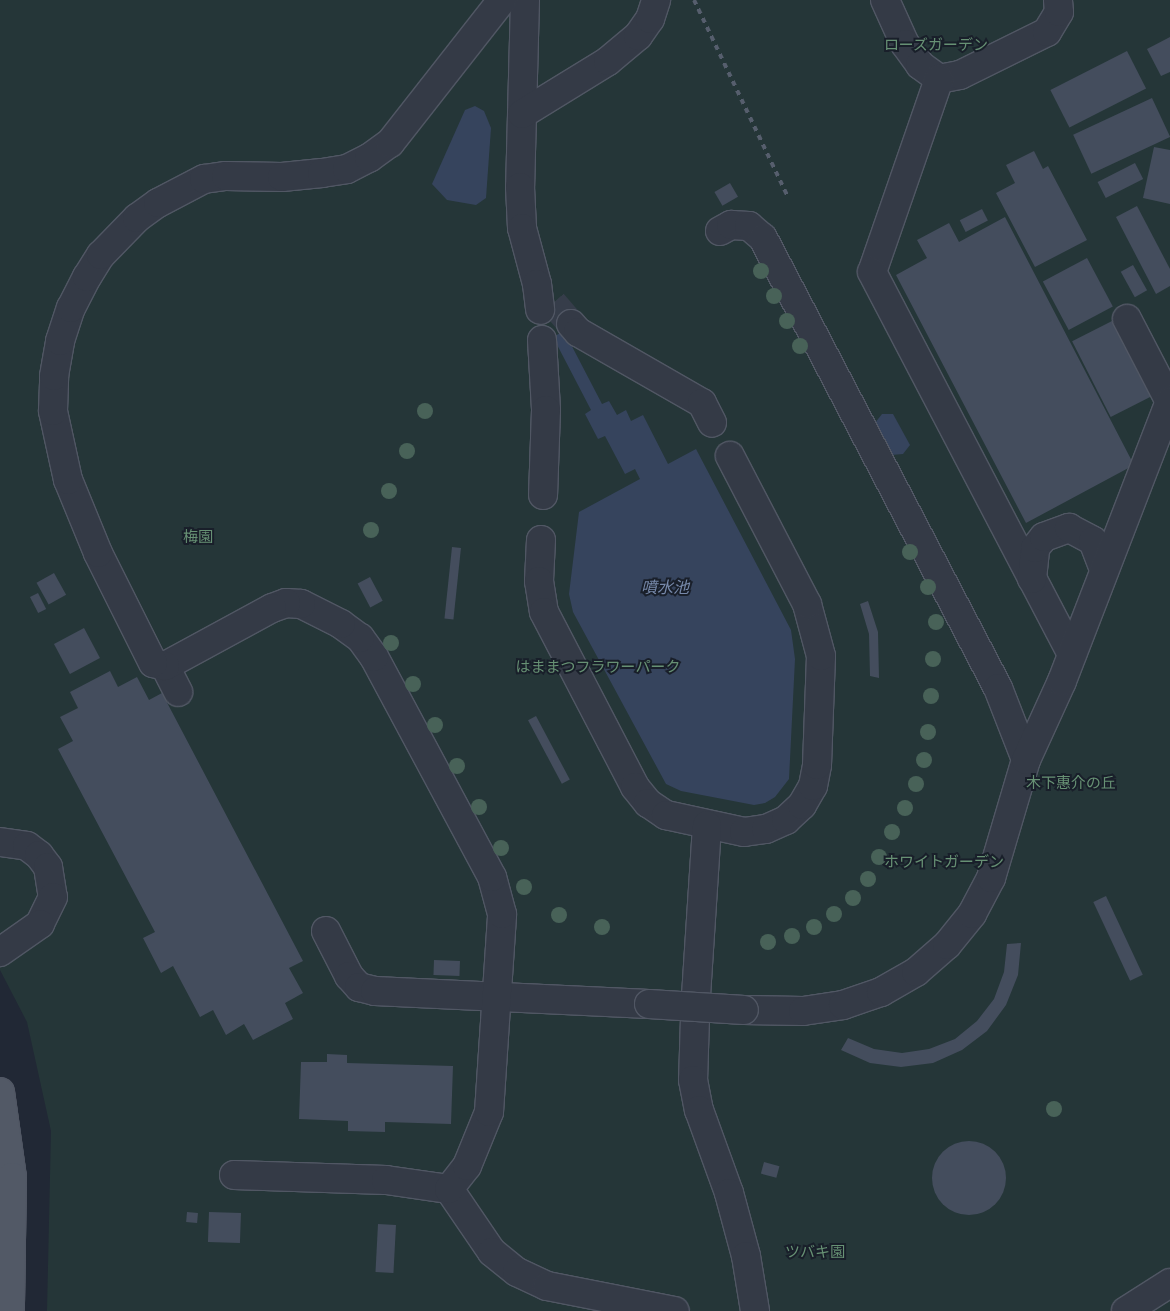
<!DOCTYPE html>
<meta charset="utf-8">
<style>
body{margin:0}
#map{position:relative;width:1170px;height:1311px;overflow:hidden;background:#212835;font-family:Rubik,"Noto Sans JP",sans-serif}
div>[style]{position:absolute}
.green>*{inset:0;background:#253638}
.water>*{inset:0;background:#36445d}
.building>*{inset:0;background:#444d5d;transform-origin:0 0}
.round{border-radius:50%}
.minor-tunnel>*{height:28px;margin-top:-14px;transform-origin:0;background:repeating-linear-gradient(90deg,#363d4a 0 28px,transparent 0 42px)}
.roads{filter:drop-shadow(1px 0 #515764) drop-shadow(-1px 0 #515764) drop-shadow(0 1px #515764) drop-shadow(0 -1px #515764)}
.minor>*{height:28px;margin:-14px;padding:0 14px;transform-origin:14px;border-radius:14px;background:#343a46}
.major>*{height:28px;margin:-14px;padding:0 14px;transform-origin:14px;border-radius:14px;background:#525966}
.rail>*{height:4px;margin-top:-2px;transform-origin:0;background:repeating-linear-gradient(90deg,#565e6d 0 5px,transparent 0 10px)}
.bridges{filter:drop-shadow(1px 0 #515764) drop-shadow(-1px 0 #515764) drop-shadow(0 1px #515764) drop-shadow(0 -1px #515764)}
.minor-bridge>*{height:28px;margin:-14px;padding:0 14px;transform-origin:14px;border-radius:14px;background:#343a46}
.trees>*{width:16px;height:16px;margin:-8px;border-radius:50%;background:#486258}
span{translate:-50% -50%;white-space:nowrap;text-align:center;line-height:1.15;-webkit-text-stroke:4px #191f2a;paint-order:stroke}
.park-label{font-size:15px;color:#679174}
.water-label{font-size:16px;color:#7789aa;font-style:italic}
</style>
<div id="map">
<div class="green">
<div style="clip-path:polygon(0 0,1170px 0,1170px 1311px,47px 1311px,51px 1131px,27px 1022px,0 970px)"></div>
</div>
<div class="water">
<div style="clip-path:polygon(475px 106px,484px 111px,491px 128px,486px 198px,476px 205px,447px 200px,432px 184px,465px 110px)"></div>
<div style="clip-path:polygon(564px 331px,602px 404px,609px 401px,617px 415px,626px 410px,631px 421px,643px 415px,668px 464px,696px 449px,791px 630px,795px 659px,789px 779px,775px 797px,765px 803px,754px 805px,681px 791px,666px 784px,573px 612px,569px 594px,579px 512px,640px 479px,635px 469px,625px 474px,605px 436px,598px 439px,585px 414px,591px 410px,553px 337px)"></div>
<div style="clip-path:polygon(882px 414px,893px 414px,910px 445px,903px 454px,891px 455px,875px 423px)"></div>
</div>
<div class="building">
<div style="clip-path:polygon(1170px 37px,1170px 72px,1161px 76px,1147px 49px)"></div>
<div style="left:1127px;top:51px;width:42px;height:86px;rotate:63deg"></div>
<div style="left:1152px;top:98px;width:43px;height:87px;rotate:65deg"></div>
<div style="clip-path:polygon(1154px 147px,1170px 150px,1170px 204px,1143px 198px)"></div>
<div style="clip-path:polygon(1034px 151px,1043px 169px,1048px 166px,1087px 240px,1035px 267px,996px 193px,1015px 183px,1006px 165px)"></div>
<div style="left:1135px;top:163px;width:18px;height:42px;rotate:63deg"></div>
<div style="left:730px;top:183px;width:16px;height:18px;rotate:60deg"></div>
<div style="clip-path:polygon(1137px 206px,1170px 269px,1170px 286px,1156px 294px,1116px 217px)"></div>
<div style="left:982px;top:209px;width:13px;height:25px;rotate:63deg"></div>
<div style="clip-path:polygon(1005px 217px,1134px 465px,1026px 523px,896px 275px,927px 258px,917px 240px,949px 223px,959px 242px)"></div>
<div style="left:1087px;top:258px;width:55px;height:50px;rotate:62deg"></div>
<div style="left:1133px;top:265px;width:29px;height:14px;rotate:61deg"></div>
<div style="left:1114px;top:320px;width:85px;height:47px;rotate:63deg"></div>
<div style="left:452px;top:547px;width:9px;height:72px;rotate:6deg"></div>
<div style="left:54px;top:573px;width:25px;height:20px;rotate:61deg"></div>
<div style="left:370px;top:577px;width:27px;height:14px;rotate:62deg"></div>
<div style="left:38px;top:593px;width:18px;height:9px;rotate:63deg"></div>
<div style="clip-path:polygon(868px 601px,878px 632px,879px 678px,870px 676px,869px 634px,860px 604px)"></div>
<div style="left:84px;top:628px;width:34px;height:34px;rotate:62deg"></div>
<div style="clip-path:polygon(110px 671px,118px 687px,137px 677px,149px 700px,162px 693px,303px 961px,289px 968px,303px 993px,285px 1003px,293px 1019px,253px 1040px,244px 1024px,226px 1035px,213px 1010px,200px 1017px,173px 966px,161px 973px,143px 938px,155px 932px,58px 749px,73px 741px,60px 717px,78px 708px,70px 692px)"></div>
<div style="left:536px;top:716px;width:72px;height:9px;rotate:62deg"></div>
<div style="left:1106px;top:896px;width:87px;height:14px;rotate:65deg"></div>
<div style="clip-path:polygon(1021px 943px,1018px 975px,1006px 1005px,987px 1031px,962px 1050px,933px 1063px,901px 1067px,870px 1063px,841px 1050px,848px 1038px,874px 1049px,902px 1053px,929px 1049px,955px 1039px,977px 1021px,994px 999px,1004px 972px,1007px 944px)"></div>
<div style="left:434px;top:960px;width:26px;height:15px;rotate:2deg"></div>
<div style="clip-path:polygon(327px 1054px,347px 1055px,347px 1063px,453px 1066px,451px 1124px,385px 1122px,385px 1132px,348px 1131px,348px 1121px,299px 1119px,301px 1062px,327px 1062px)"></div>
<div class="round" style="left:932px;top:1141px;width:74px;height:74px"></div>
<div style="left:764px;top:1162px;width:16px;height:12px;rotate:15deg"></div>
<div style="left:187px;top:1212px;width:11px;height:10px;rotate:5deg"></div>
<div style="left:209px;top:1212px;width:32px;height:30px;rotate:2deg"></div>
<div style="left:378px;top:1224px;width:18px;height:48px;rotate:3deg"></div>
</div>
<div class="minor-tunnel">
<div style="left:553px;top:303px;width:28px;rotate:49deg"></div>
</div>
<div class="roads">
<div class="minor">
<div style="left:525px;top:0;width:187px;rotate:91.5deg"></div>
<div style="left:520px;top:187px;width:41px;rotate:87.2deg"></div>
<div style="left:522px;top:228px;width:58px;rotate:75deg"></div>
<div style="left:537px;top:284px;width:26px;rotate:83deg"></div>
<div style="left:885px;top:0;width:48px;rotate:65.6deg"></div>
<div style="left:905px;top:44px;width:26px;rotate:54deg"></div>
<div style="left:920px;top:65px;width:24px;rotate:36deg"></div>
<div style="left:939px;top:79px;width:21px;rotate:-11deg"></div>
<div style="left:960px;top:75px;width:97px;rotate:-26.3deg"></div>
<div style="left:1047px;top:32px;width:23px;rotate:-59deg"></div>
<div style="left:1059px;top:12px;width:12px;rotate:-95deg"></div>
<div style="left:939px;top:79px;width:204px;rotate:109.1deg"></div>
<div style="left:872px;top:272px;width:431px;rotate:62.4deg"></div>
<div style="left:522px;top:114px;width:101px;rotate:-31.6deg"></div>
<div style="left:608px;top:61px;width:39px;rotate:-40deg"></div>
<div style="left:638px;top:36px;width:21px;rotate:-55deg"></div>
<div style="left:650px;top:19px;width:20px;rotate:-72deg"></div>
<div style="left:720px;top:231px;width:13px;rotate:-29deg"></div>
<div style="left:731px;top:225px;width:18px;rotate:3deg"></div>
<div style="left:749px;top:226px;width:18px;rotate:41deg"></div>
<div style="left:763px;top:238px;width:508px;rotate:62.43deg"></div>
<div style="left:998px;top:688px;width:77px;rotate:68.7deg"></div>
<div style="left:1127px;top:319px;width:93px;rotate:62.6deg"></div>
<div style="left:571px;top:324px;width:11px;rotate:49deg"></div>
<div style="left:578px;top:332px;width:143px;rotate:29.8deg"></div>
<div style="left:702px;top:403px;width:22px;rotate:63deg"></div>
<div style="left:542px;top:340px;width:70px;rotate:86.7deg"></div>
<div style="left:546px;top:410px;width:85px;rotate:92deg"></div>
<div style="left:541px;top:540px;width:41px;rotate:92.8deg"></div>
<div style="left:539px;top:581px;width:31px;rotate:81deg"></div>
<div style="left:544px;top:612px;width:197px;rotate:62.5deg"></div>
<div style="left:635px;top:787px;width:21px;rotate:51deg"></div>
<div style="left:648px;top:803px;width:22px;rotate:34deg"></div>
<div style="left:666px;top:815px;width:80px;rotate:12.3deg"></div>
<div style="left:744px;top:832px;width:22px;rotate:-8deg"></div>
<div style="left:766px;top:829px;width:22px;rotate:-24deg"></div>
<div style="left:786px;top:820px;width:22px;rotate:-43deg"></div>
<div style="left:802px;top:805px;width:22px;rotate:-60deg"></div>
<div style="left:813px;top:786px;width:21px;rotate:-79deg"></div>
<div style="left:817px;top:765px;width:109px;rotate:-87.9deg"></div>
<div style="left:821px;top:656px;width:54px;rotate:-105.1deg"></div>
<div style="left:807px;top:604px;width:167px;rotate:-117.5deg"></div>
<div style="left:1032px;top:579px;width:31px;rotate:-84deg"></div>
<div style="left:1035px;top:548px;width:14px;rotate:-51deg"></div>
<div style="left:1044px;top:537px;width:27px;rotate:-20deg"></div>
<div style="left:1069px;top:528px;width:27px;rotate:28deg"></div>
<div style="left:1093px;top:541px;width:30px;rotate:69deg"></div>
<div style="left:165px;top:666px;width:29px;rotate:63deg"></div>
<div style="left:0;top:842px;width:27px;rotate:8deg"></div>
<div style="left:27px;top:846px;width:15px;rotate:37deg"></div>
<div style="left:39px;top:855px;width:15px;rotate:53deg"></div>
<div style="left:48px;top:867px;width:30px;rotate:81deg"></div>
<div style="left:53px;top:897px;width:30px;rotate:116deg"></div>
<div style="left:40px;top:924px;width:49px;rotate:145deg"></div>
<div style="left:326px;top:931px;width:51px;rotate:62.9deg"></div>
<div style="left:349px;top:976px;width:15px;rotate:48deg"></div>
<div style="left:359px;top:987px;width:16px;rotate:14deg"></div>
<div style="left:375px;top:991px;width:274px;rotate:2.7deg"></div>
<div style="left:696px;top:996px;width:171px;rotate:-86.3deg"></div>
<div style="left:744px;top:1010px;width:59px;rotate:1deg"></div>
<div style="left:803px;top:1011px;width:40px;rotate:-8.5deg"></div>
<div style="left:843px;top:1005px;width:40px;rotate:-18.9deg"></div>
<div style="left:881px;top:992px;width:40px;rotate:-29.7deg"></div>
<div style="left:916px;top:972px;width:41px;rotate:-41.1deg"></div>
<div style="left:947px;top:945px;width:40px;rotate:-51deg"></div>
<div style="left:972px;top:914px;width:41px;rotate:-62.2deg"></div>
<div style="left:991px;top:878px;width:123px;rotate:-73.5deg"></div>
<div style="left:1026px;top:760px;width:87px;rotate:-65.5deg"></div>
<div style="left:1062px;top:681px;width:300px;rotate:-68.9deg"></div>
<div style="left:695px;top:1018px;width:62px;rotate:91.8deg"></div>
<div style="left:693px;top:1080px;width:31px;rotate:79deg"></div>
<div style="left:699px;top:1110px;width:88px;rotate:70.1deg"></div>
<div style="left:729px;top:1193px;width:65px;rotate:74.9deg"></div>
<div style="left:746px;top:1256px;width:56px;rotate:80.7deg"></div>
<div style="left:234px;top:1175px;width:152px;rotate:1.9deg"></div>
<div style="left:386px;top:1180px;width:64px;rotate:8.1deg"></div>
<div style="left:449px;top:1189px;width:76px;rotate:55.7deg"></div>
<div style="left:492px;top:1252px;width:32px;rotate:39deg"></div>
<div style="left:517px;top:1272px;width:33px;rotate:25deg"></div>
<div style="left:547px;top:1286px;width:130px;rotate:11.1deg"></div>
<div style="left:449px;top:1189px;width:29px;rotate:-52deg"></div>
<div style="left:467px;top:1166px;width:58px;rotate:-67.8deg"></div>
<div style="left:489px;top:1112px;width:198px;rotate:-86.2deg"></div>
<div style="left:502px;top:914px;width:38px;rotate:-105deg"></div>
<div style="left:492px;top:877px;width:250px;rotate:-118.2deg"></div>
<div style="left:374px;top:657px;width:24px;rotate:-126deg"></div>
<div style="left:360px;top:638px;width:24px;rotate:-144deg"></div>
<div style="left:341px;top:624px;width:45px;rotate:-153.4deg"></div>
<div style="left:301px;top:604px;width:15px;rotate:-176deg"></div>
<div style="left:286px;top:603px;width:15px;rotate:160deg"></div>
<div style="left:272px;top:608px;width:122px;rotate:151.5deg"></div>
<div style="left:165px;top:666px;width:12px;rotate:-166deg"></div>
<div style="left:153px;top:663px;width:123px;rotate:-116.6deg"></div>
<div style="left:98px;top:553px;width:79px;rotate:-112.3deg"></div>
<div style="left:68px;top:480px;width:71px;rotate:-102.3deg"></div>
<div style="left:53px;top:411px;width:35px;rotate:-88deg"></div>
<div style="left:54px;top:376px;width:36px;rotate:-80deg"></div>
<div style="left:60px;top:341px;width:35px;rotate:-72deg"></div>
<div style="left:71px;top:308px;width:35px;rotate:-63deg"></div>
<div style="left:87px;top:277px;width:26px;rotate:-58deg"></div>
<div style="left:101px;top:255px;width:52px;rotate:-45.8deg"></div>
<div style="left:137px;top:218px;width:26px;rotate:-36deg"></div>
<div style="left:158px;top:203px;width:52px;rotate:-27.6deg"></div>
<div style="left:204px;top:179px;width:22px;rotate:-8deg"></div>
<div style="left:226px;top:176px;width:56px;rotate:1deg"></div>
<div style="left:282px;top:177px;width:40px;rotate:-5.7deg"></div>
<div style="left:322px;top:173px;width:25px;rotate:-9deg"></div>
<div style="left:347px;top:169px;width:25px;rotate:-27deg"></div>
<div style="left:369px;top:158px;width:26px;rotate:-36deg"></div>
<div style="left:390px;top:143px;width:182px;rotate:-51.9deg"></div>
<div style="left:1126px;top:1311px;width:52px;rotate:-32.5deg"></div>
</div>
<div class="major">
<div style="left:0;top:1092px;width:86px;rotate:82deg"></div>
<div style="left:12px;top:1177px;width:134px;rotate:90.9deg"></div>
</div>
</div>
<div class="rail">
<div style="left:694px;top:0;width:218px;rotate:64.5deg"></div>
</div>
<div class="bridges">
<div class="minor-bridge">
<div style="left:649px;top:1004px;width:95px;rotate:3.6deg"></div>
</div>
</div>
<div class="trees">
<div style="left:761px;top:271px"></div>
<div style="left:774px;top:296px"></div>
<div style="left:787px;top:321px"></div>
<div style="left:800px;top:346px"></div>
<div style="left:425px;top:411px"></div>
<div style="left:407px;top:451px"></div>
<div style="left:389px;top:491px"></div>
<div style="left:371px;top:530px"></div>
<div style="left:910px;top:552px"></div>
<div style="left:928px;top:587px"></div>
<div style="left:936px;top:622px"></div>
<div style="left:391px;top:643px"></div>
<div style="left:933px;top:659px"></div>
<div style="left:413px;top:684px"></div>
<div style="left:931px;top:696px"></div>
<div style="left:435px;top:725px"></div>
<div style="left:928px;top:732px"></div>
<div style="left:924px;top:760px"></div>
<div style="left:457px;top:766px"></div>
<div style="left:916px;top:784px"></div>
<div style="left:479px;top:807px"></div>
<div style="left:905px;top:808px"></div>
<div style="left:892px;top:832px"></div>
<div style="left:501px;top:848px"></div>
<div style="left:879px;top:857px"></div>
<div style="left:868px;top:879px"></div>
<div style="left:524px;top:887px"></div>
<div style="left:853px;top:898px"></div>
<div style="left:834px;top:914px"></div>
<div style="left:559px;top:915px"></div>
<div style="left:602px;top:927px"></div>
<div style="left:814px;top:927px"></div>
<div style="left:792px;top:936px"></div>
<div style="left:768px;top:942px"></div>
<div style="left:1054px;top:1109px"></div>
</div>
<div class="park-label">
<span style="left:936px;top:46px">ローズガーデン</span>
<span style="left:198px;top:538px">梅園</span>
<span style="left:598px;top:668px">はままつフラワーパーク</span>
<span style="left:1071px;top:784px">木下惠介の丘</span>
<span style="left:944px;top:863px">ホワイトガーデン</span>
<span style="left:815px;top:1253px">ツバキ園</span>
</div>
<div class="water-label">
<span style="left:665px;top:588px">噴水池</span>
</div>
</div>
